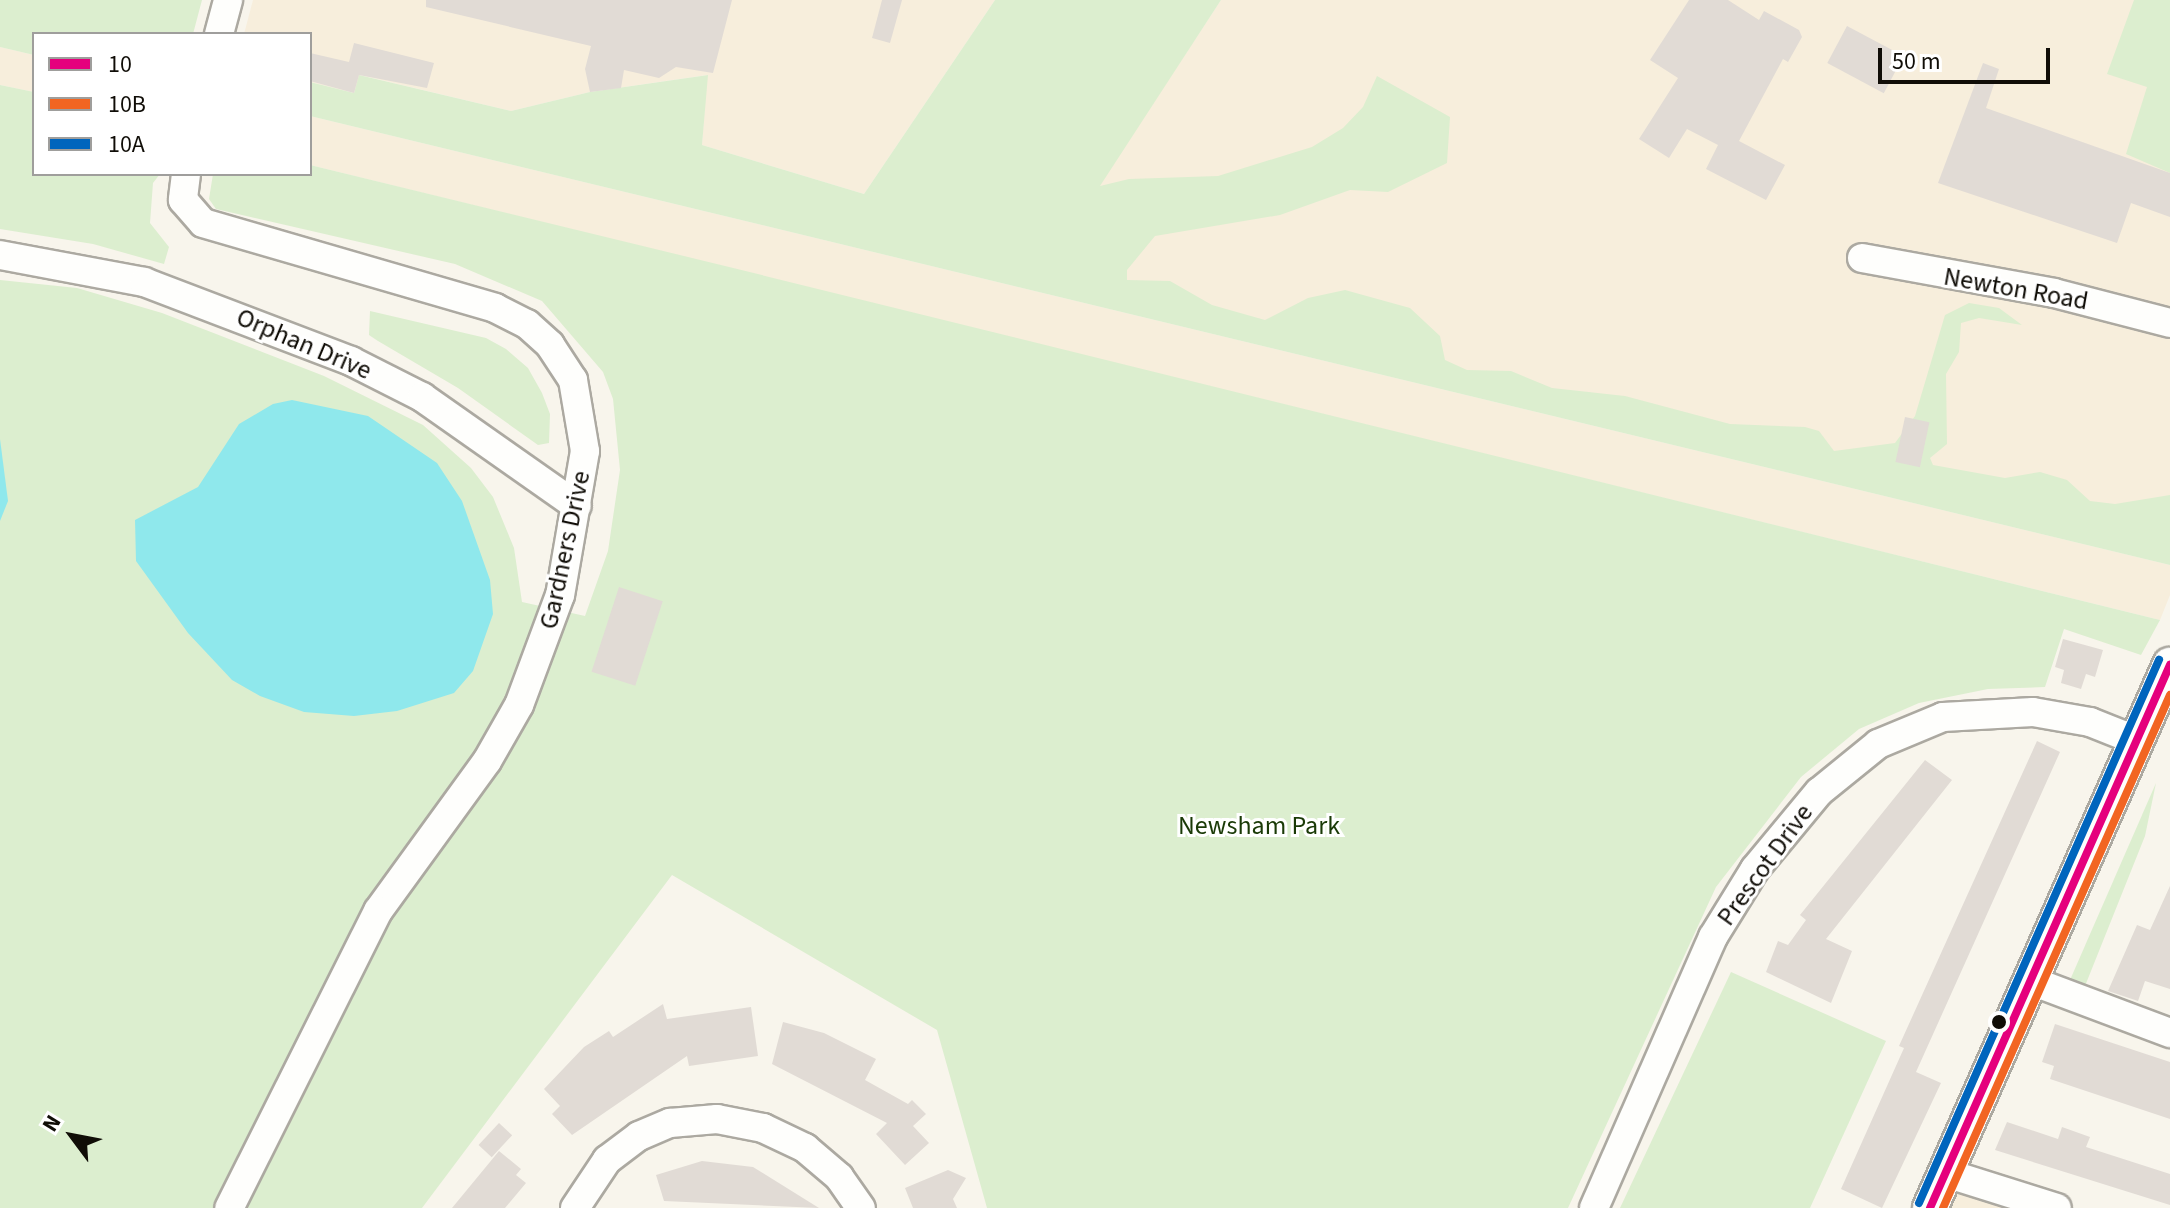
<!DOCTYPE html>
<style>
body{margin:0}
#map{position:relative;width:2170px;height:1208px;overflow:hidden;background:#f8f5ec;font-family:"Source Sans 3",sans-serif}
div>[style]{position:absolute}
.built>*{inset:0;background:#f7eedc}
.green>*{inset:0;background:#dceecf}
.water>*{inset:0;background:#8fe8ec}
.building>*{inset:0;background:#e1dbd5;transform-origin:0 0}
.roads{filter:drop-shadow(2px 0 #aca9a1) drop-shadow(-2px 0 #aca9a1) drop-shadow(0 2px #aca9a1) drop-shadow(0 -2px #aca9a1)}
.minor>*{height:28px;margin:-14px;padding:0 14px;transform-origin:14px;border-radius:14px;background:#fefefc}
.major>*{height:34px;margin:-17px;padding:0 17px;transform-origin:17px;border-radius:17px;background:#fefefc}
.bus-1>*{height:8px;margin:-4px;padding:0 4px;transform-origin:4px;border-radius:4px;background:#e5007d}
.bus-2>*{height:8px;margin:-4px;padding:0 4px;transform-origin:4px;border-radius:4px;background:#f26522}
.bus-3>*{height:8px;margin:-4px;padding:0 4px;transform-origin:4px;border-radius:4px;background:#0065bd}
.dots>*{width:22px;height:22px;translate:-50% -50%;box-sizing:border-box;border:4px solid #fff;border-radius:50%}
span{translate:-50% -50%;white-space:nowrap;text-align:center;line-height:1.15;-webkit-text-stroke:6px #fff;paint-order:stroke}
.street-label{font-size:26px;color:#100d07}
.park-label{font-size:26px;color:#1a3a07}
.legend{position:absolute;left:32px;top:32px;width:280px;height:144px;box-sizing:border-box;background:#fff;border:2px solid #9f9e9c;margin:0;padding:10px 14px;list-style:none;font-size:24px;color:#100d07}
.legend li{display:flex;align-items:center;gap:16px;height:40px}
.legend b{width:40px;border:2px solid #9f9e9c}
.north{position:absolute;left:32px;top:1096px;width:80px;height:80px;-webkit-text-stroke:6px #fff;paint-order:stroke;rotate:302deg;font-size:22px;font-weight:700;line-height:32px;text-align:center;color:#100d07}
.north::after{content:'';display:block;margin:auto;width:28px;height:36px;background:#100d07;clip-path:polygon(50% 0,100% 100%,50% 72%,0 100%)}
.scale{position:absolute;left:1878px;top:48px;width:172px;height:36px;box-sizing:border-box;border:4px solid #100d07;border-top:0;padding-left:10px;font-size:24px;line-height:28px;white-space:nowrap;color:#100d07;-webkit-text-stroke:6px #fff;paint-order:stroke}
</style>
<div id="map">
<div class="built">
<div style="clip-path:polygon(253px 0,995px 0,864px 194px,702px 145px,707px 75px,590px 92px,511px 111px,360px 75px,354px 93px,310px 82px,310px 34px,244px 34px)"></div>
<div style="clip-path:polygon(1221px 0,2170px 0,2170px 536px,1100px 293px,1098px 187px)"></div>
<div style="clip-path:polygon(0 47px,34px 55px,34px 92px,0 85px)"></div>
<div style="clip-path:polygon(310px 116px,2170px 565px,2170px 595px,2160px 620px,310px 165px)"></div>
<div style="clip-path:polygon(1959px 1190px,2013px 1208px,1949px 1208px)"></div>
</div>
<div class="green">
<div style="clip-path:polygon(0 0,202px 0,193px 34px,34px 34px,34px 55px,0 47px)"></div>
<div style="clip-path:polygon(995px 0,1221px 0,1100px 186px,1129px 179px,1218px 176px,1312px 147px,1343px 128px,1363px 107px,1377px 76px,1450px 117px,1447px 163px,1388px 192px,1350px 190px,1280px 215px,1155px 236px,1127px 270px,1127px 280px,1170px 281px,1212px 305px,1265px 320px,1308px 298px,1345px 290px,1410px 308px,1440px 336px,1445px 360px,1467px 370px,1511px 371px,1552px 388px,1625px 396px,1730px 424px,1805px 427px,1819px 431px,1834px 451px,1895px 443px,1915px 416px,1945px 315px,1969px 303px,1999px 308px,2022px 325px,1979px 318px,1961px 323px,1959px 352px,1946px 374px,1947px 444px,1930px 458px,1933px 465px,2005px 478px,2040px 472px,2067px 480px,2090px 501px,2115px 504px,2170px 495px,2170px 565px,310px 116px,310px 82px,354px 93px,359px 75px,511px 111px,590px 92px,708px 75px,702px 145px,864px 194px)"></div>
<div style="clip-path:polygon(2134px 0,2170px 0,2170px 173px,2126px 154px,2147px 87px,2107px 74px)"></div>
<div style="clip-path:polygon(0 85px,34px 92px,34px 174px,160px 174px,153px 183px,150px 223px,169px 247px,164px 264px,93px 244px,0 229px)"></div>
<div style="clip-path:polygon(310px 165px,725px 266px,2160px 620px,2141px 655px,2064px 629px,2045px 687px,1988px 689px,1919px 703px,1859px 729px,1801px 777px,1716px 887px,1568px 1208px,987px 1208px,937px 1030px,672px 875px,422px 1208px,0 1208px,0 280px,77px 288px,162px 313px,324px 376px,423px 425px,471px 468px,493px 497px,514px 548px,522px 602px,585px 616px,608px 551px,620px 470px,613px 399px,603px 372px,542px 301px,455px 264px,216px 209px,209px 199px,213px 174px,310px 174px)"></div>
<div style="clip-path:polygon(370px 311px,486px 338px,506px 349px,528px 368px,542px 393px,550px 414px,549px 443px,538px 445px,458px 388px,378px 341px,369px 335px)"></div>
<div style="clip-path:polygon(2156px 783px,2145px 836px,2085px 986px,2070px 980px)"></div>
<div style="clip-path:polygon(1731px 972px,1886px 1041px,1810px 1208px,1620px 1208px)"></div>
</div>
<div class="water">
<div style="clip-path:polygon(292px 400px,368px 416px,437px 463px,462px 501px,490px 580px,493px 614px,473px 671px,454px 693px,397px 711px,354px 716px,304px 712px,260px 696px,232px 680px,188px 633px,136px 561px,135px 520px,198px 487px,239px 424px,273px 404px)"></div>
<div style="clip-path:polygon(0 439px,8px 501px,0 521px)"></div>
</div>
<div class="building">
<div style="clip-path:polygon(426px 0,732px 0,713px 73px,676px 67px,659px 78px,624px 70px,621px 88px,590px 92px,585px 69px,591px 46px,426px 7px)"></div>
<div style="clip-path:polygon(882px 0,902px 0,890px 43px,872px 38px)"></div>
<div style="clip-path:polygon(1689px 0,1728px 0,1759px 20px,1764px 11px,1799px 30px,1802px 37px,1788px 62px,1783px 59px,1739px 141px,1785px 165px,1766px 200px,1706px 169px,1718px 145px,1687px 129px,1669px 158px,1639px 139px,1678px 78px,1650px 60px)"></div>
<div style="left:1847px;top:26px;width:64px;height:42px;rotate:28deg"></div>
<div style="clip-path:polygon(354px 43px,434px 63px,427px 88px,359px 75px,354px 93px,310px 81px,310px 53px,349px 62px)"></div>
<div style="clip-path:polygon(1983px 63px,1999px 69px,1986px 108px,2170px 173px,2170px 217px,2131px 203px,2117px 243px,1938px 183px)"></div>
<div style="left:1905px;top:417px;width:25px;height:46px;rotate:12deg"></div>
<div style="left:619px;top:587px;width:46px;height:89px;rotate:18deg"></div>
<div style="clip-path:polygon(2063px 639px,2103px 650px,2095px 677px,2086px 674px,2081px 689px,2061px 683px,2064px 670px,2055px 667px)"></div>
<div style="clip-path:polygon(2037px 741px,2060px 752px,1916px 1072px,1941px 1083px,1882px 1208px,1841px 1189px,1904px 1048px,1899px 1046px)"></div>
<div style="clip-path:polygon(1925px 760px,1952px 780px,1826px 939px,1852px 951px,1831px 1003px,1766px 972px,1778px 941px,1788px 945px,1806px 920px,1800px 915px)"></div>
<div style="clip-path:polygon(2170px 886px,2170px 989px,2145px 981px,2138px 1001px,2108px 991px,2137px 925px,2150px 930px)"></div>
<div style="clip-path:polygon(663px 1004px,667px 1019px,751px 1007px,758px 1056px,689px 1066px,687px 1056px,572px 1135px,552px 1114px,560px 1106px,544px 1089px,584px 1047px,609px 1031px,613px 1037px)"></div>
<div style="clip-path:polygon(783px 1022px,824px 1033px,876px 1059px,865px 1080px,908px 1104px,912px 1100px,926px 1114px,913px 1126px,929px 1143px,905px 1165px,876px 1134px,887px 1123px,772px 1064px)"></div>
<div style="clip-path:polygon(2055px 1024px,2170px 1062px,2170px 1119px,2050px 1079px,2054px 1066px,2042px 1062px)"></div>
<div style="clip-path:polygon(2007px 1122px,2058px 1139px,2062px 1127px,2090px 1137px,2086px 1147px,2170px 1174px,2170px 1205px,1995px 1150px)"></div>
<div style="left:499px;top:1123px;width:18px;height:30px;rotate:43deg"></div>
<div style="clip-path:polygon(499px 1151px,521px 1169px,516px 1175px,526px 1183px,505px 1208px,452px 1208px)"></div>
<div style="clip-path:polygon(702px 1161px,753px 1167px,819px 1208px,664px 1201px,656px 1175px)"></div>
<div style="clip-path:polygon(948px 1170px,966px 1178px,953px 1199px,957px 1208px,913px 1208px,905px 1188px)"></div>
</div>
<div class="roads">
<div class="minor">
<div style="left:219px;top:34px;width:35px;rotate:-75deg"></div>
<div style="left:186px;top:174px;width:26px;rotate:97deg"></div>
<div style="left:183px;top:200px;width:30px;rotate:49deg"></div>
<div style="left:203px;top:223px;width:304px;rotate:16.2deg"></div>
<div style="left:495px;top:308px;width:36px;rotate:27deg"></div>
<div style="left:527px;top:324px;width:31px;rotate:42deg"></div>
<div style="left:550px;top:345px;width:42px;rotate:56.7deg"></div>
<div style="left:573px;top:380px;width:72px;rotate:80.4deg"></div>
<div style="left:585px;top:451px;width:146px;rotate:99.8deg"></div>
<div style="left:560px;top:595px;width:117px;rotate:110.4deg"></div>
<div style="left:519px;top:705px;width:64px;rotate:119.7deg"></div>
<div style="left:487px;top:761px;width:185px;rotate:126deg"></div>
<div style="left:378px;top:911px;width:332px;rotate:116.6deg"></div>
<div style="left:0;top:255px;width:147px;rotate:10.6deg"></div>
<div style="left:144px;top:282px;width:222px;rotate:20.9deg"></div>
<div style="left:351px;top:361px;width:80px;rotate:26.9deg"></div>
<div style="left:422px;top:397px;width:189px;rotate:35.1deg"></div>
<div style="left:1862px;top:258px;width:195px;rotate:10.3deg"></div>
<div style="left:2054px;top:293px;width:120px;rotate:14.5deg"></div>
<div style="left:2029px;top:980px;width:151px;rotate:20.6deg"></div>
<div style="left:1946px;top:1173px;width:116px;rotate:17.5deg"></div>
<div style="left:575px;top:1208px;width:58px;rotate:-56.3deg"></div>
<div style="left:607px;top:1160px;width:40px;rotate:-37deg"></div>
<div style="left:639px;top:1136px;width:34px;rotate:-23deg"></div>
<div style="left:670px;top:1123px;width:47px;rotate:-4.9deg"></div>
<div style="left:717px;top:1119px;width:47px;rotate:11.1deg"></div>
<div style="left:763px;top:1128px;width:47px;rotate:25.5deg"></div>
<div style="left:805px;top:1148px;width:45px;rotate:40.5deg"></div>
<div style="left:839px;top:1177px;width:38px;rotate:55deg"></div>
<div style="left:1594px;top:1208px;width:296px;rotate:-66.3deg"></div>
<div style="left:1713px;top:937px;width:80px;rotate:-58.3deg"></div>
<div style="left:1755px;top:869px;width:100px;rotate:-50.3deg"></div>
<div style="left:1819px;top:792px;width:76px;rotate:-39.1deg"></div>
<div style="left:1878px;top:744px;width:70px;rotate:-22.6deg"></div>
<div style="left:1943px;top:717px;width:90px;rotate:-3.2deg"></div>
<div style="left:2033px;top:712px;width:58px;rotate:10deg"></div>
<div style="left:2090px;top:722px;width:48px;rotate:21.8deg"></div>
</div>
<div class="major">
<div style="left:1930px;top:1208px;width:594px;rotate:-66.16deg"></div>
</div>
</div>
<div class="bus-1">
<div style="left:1930px;top:1208px;width:594px;rotate:-66.16deg"></div>
</div>
<div class="bus-2">
<div style="left:1943px;top:1208px;width:561px;rotate:-66.13deg"></div>
</div>
<div class="bus-3">
<div style="left:1919px;top:1203px;width:594px;rotate:-66.16deg"></div>
</div>
<div class="dots">
<div style="left:1999px;top:1022px;background:#100d07"></div>
</div>
<div class="street-label">
<span style="left:2016px;top:289px;rotate:10deg">Newton Road</span>
<span style="left:304px;top:344px;rotate:23deg">Orphan Drive</span>
<span style="left:565px;top:550px;rotate:-78deg">Gardners Drive</span>
<span style="left:1765px;top:865px;rotate:-54deg">Prescot Drive</span>
</div>
<div class="park-label">
<span style="left:1259px;top:826px">Newsham Park</span>
</div>
<ul class="legend">
<li><b style="height:10px;background:#e5007d"></b>10</li>
<li><b style="height:10px;background:#f26522"></b>10B</li>
<li><b style="height:10px;background:#0065bd"></b>10A</li>
</ul>
<div class="north">N</div>
<div class="scale">50 m</div>
</div>
